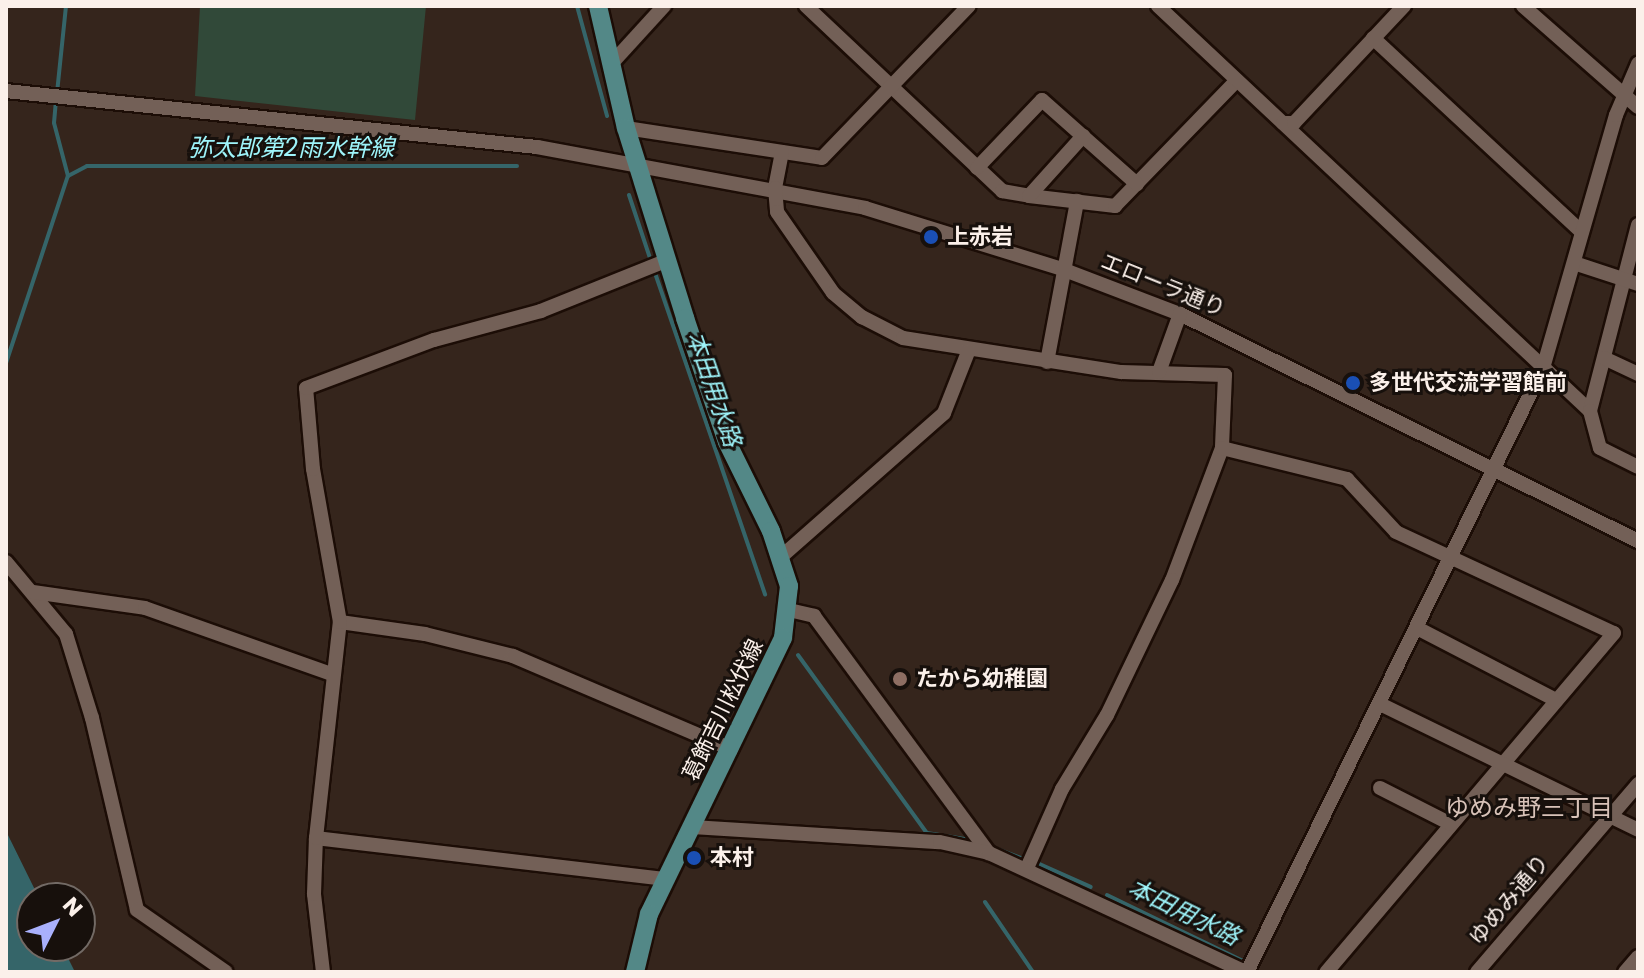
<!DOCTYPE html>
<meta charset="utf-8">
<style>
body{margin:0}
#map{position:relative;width:1644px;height:978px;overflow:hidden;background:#35251c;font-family:Poppins,"Noto Sans JP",sans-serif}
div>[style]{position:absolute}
.green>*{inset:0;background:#314939}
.water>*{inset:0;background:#356569}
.stream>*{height:4px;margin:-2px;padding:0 2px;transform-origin:2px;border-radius:2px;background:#356569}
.roads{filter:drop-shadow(2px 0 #1c0d06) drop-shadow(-2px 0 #1c0d06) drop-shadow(0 2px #1c0d06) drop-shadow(0 -2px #1c0d06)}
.minor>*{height:14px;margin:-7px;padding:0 7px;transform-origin:7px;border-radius:7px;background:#736057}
.major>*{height:18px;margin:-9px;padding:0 9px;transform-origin:9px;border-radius:9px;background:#538887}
.dots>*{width:22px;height:22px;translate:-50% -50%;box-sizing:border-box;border:4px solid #17100c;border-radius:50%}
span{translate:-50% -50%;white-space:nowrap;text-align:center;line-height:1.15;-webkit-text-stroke:6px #17100c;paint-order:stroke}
.poi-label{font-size:22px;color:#fbf0ea;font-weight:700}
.left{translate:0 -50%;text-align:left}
.street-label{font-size:22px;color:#fbf0ea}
.water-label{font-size:24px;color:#9ef4fa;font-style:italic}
.neighbourhood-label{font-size:24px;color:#d8c2b8}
.frame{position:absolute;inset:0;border:8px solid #fbf0ea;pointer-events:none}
.north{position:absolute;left:16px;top:882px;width:80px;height:80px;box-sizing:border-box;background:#17100c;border:2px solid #726a65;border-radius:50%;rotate:48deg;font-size:22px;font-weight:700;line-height:32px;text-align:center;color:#fbf0ea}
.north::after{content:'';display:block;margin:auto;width:28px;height:36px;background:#a9b0fc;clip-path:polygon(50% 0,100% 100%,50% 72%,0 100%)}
</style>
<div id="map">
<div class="green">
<div style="clip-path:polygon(200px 6px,426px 6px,415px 120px,195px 96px)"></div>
</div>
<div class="water">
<div style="clip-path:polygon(6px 831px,39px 898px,32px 898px,32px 946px,62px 946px,75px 972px,6px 972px)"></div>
</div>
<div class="stream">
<div style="left:577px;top:6px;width:114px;rotate:74.7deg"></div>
<div style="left:57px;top:93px;width:87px;rotate:-84.1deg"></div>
<div style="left:68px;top:176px;width:21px;rotate:-28deg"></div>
<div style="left:87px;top:166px;width:430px"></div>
<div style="left:629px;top:195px;width:70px;rotate:71.6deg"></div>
<div style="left:654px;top:270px;width:343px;rotate:71.1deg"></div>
<div style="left:6px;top:363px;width:197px;rotate:-71.7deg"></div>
<div style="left:68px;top:176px;width:55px;rotate:-104.8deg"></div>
<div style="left:54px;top:123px;width:22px;rotate:-85deg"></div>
<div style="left:798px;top:655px;width:220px;rotate:54.1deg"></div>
<div style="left:927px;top:833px;width:38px;rotate:9deg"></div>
<div style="left:995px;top:848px;width:31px;rotate:21deg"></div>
<div style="left:1035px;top:862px;width:61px;rotate:24.1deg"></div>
<div style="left:1107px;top:895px;width:153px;rotate:25.9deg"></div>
<div style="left:985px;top:902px;width:85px;rotate:55.6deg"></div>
</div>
<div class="roads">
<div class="minor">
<div style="left:806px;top:6px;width:270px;rotate:43.3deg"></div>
<div style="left:1002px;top:191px;width:27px;rotate:10deg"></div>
<div style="left:1029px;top:196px;width:87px;rotate:6.6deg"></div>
<div style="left:1115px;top:206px;width:175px;rotate:-45.9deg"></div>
<div style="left:1158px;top:6px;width:592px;rotate:43.15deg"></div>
<div style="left:1523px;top:6px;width:153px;rotate:41.3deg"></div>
<div style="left:1373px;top:38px;width:285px;rotate:42.9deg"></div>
<div style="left:611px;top:64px;width:79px;rotate:-47.6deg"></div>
<div style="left:6px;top:91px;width:534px;rotate:6.02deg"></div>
<div style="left:537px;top:147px;width:334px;rotate:10.5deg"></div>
<div style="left:865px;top:208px;width:206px;rotate:17.2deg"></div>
<div style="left:1062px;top:269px;width:126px;rotate:20.9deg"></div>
<div style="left:1180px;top:314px;width:511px;rotate:26.36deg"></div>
<div style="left:1283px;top:123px;width:11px"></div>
<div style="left:1294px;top:123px;width:161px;rotate:-46.8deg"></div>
<div style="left:626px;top:128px;width:198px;rotate:8.7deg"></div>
<div style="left:822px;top:158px;width:211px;rotate:-46deg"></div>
<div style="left:782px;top:152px;width:37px;rotate:101deg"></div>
<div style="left:775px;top:188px;width:24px;rotate:85deg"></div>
<div style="left:777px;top:212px;width:98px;rotate:55.3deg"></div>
<div style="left:833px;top:293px;width:38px;rotate:40deg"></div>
<div style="left:862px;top:317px;width:46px;rotate:27.1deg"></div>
<div style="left:903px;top:338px;width:221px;rotate:8.9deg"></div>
<div style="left:1121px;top:372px;width:104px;rotate:1.7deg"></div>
<div style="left:1225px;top:375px;width:73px;rotate:92.4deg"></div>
<div style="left:1222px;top:448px;width:141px;rotate:110.7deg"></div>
<div style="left:1172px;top:580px;width:150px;rotate:115.7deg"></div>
<div style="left:1107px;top:715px;width:87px;rotate:121.3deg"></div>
<div style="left:1062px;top:789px;width:86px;rotate:113.9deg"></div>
<div style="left:977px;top:168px;width:94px;rotate:-46.3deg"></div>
<div style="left:1042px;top:100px;width:127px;rotate:41.5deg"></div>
<div style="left:1029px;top:196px;width:81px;rotate:-48deg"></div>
<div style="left:1638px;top:225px;width:192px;rotate:104.5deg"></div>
<div style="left:1590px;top:411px;width:38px;rotate:75deg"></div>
<div style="left:1600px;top:448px;width:42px;rotate:26.6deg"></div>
<div style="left:1574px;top:263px;width:67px;rotate:18.2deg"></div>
<div style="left:1604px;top:358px;width:38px;rotate:25deg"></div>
<div style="left:1047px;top:362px;width:164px;rotate:-79.4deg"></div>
<div style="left:1159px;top:372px;width:62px;rotate:-70.1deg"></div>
<div style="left:1222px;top:448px;width:129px;rotate:13.9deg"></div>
<div style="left:1347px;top:479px;width:72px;rotate:47.2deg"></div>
<div style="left:1396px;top:532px;width:240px;rotate:24.9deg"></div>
<div style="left:1614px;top:633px;width:445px;rotate:130.3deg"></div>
<div style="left:782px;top:556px;width:216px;rotate:-41.4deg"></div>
<div style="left:944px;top:413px;width:66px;rotate:-68.5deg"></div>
<div style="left:6px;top:562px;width:94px;rotate:50.2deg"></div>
<div style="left:66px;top:634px;width:88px;rotate:72.8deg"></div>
<div style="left:92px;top:718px;width:197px;rotate:76.8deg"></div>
<div style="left:137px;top:910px;width:108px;rotate:34.9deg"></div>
<div style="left:33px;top:592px;width:113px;rotate:8.1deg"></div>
<div style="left:145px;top:608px;width:197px;rotate:19.5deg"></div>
<div style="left:789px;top:610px;width:26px;rotate:13deg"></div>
<div style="left:814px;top:616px;width:295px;rotate:53.6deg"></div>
<div style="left:340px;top:622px;width:86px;rotate:8deg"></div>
<div style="left:425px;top:634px;width:91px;rotate:14deg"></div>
<div style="left:513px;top:656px;width:237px;rotate:23.1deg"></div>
<div style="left:1417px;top:628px;width:157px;rotate:27.4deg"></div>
<div style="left:1380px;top:704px;width:287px;rotate:26deg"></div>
<div style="left:1380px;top:788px;width:80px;rotate:26.9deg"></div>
<div style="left:692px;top:827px;width:248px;rotate:3.5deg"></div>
<div style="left:940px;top:842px;width:50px;rotate:12.7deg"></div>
<div style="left:989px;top:853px;width:282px;rotate:24.9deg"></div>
<div style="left:316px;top:838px;width:352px;rotate:6.7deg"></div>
<div style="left:323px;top:972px;width:79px;rotate:-96.6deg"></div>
<div style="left:314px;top:894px;width:56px;rotate:-88deg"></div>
<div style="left:316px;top:838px;width:217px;rotate:-83.7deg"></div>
<div style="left:340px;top:622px;width:155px;rotate:-100deg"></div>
<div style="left:313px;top:469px;width:81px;rotate:-94.9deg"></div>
<div style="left:306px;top:388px;width:137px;rotate:-20.6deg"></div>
<div style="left:434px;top:340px;width:111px;rotate:-15.2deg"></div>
<div style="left:541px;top:311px;width:137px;rotate:-21.9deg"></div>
<div style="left:1247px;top:972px;width:673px;rotate:-63.89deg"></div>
<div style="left:1543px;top:368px;width:263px;rotate:-73.9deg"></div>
<div style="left:1616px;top:115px;width:56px;rotate:-66.7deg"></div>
<div style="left:1477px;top:972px;width:248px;rotate:-49.4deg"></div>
<div style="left:1625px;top:972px;width:20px;rotate:-49deg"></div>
</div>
<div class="major">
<div style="left:598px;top:6px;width:125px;rotate:77.1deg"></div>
<div style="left:626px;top:128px;width:199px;rotate:72.7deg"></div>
<div style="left:685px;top:318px;width:131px;rotate:71.3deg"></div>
<div style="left:727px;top:442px;width:99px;rotate:63.7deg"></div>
<div style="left:771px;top:531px;width:58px;rotate:71.9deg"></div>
<div style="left:789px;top:586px;width:52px;rotate:96.6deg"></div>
<div style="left:783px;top:638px;width:307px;rotate:115.9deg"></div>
<div style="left:649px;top:914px;width:60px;rotate:103.6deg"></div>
</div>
</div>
<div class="dots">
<div style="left:931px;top:237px;background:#1a4fb4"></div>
<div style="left:1353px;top:383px;background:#1a4fb4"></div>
<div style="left:900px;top:679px;background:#8d6e63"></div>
<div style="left:694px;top:858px;background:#1a4fb4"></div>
</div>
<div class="poi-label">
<span class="left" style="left:947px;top:237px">上赤岩</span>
<span class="left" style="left:1369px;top:383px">多世代交流学習館前</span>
<span class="left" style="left:916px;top:679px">たから幼稚園</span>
<span class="left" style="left:710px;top:858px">本村</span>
</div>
<div class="street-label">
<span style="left:1163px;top:285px;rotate:22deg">エローラ通り</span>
<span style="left:723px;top:710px;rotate:-64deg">葛飾吉川松伏線</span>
<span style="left:1509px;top:900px;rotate:-50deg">ゆめみ通り</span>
</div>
<div class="water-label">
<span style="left:291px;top:148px">弥太郎第2雨水幹線</span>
<span style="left:714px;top:389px;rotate:71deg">本田用水路</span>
<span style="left:1184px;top:912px;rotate:26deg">本田用水路</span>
</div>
<div class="neighbourhood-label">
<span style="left:1529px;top:808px">ゆめみ野三丁目</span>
</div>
<div class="frame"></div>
<div class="north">N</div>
</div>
